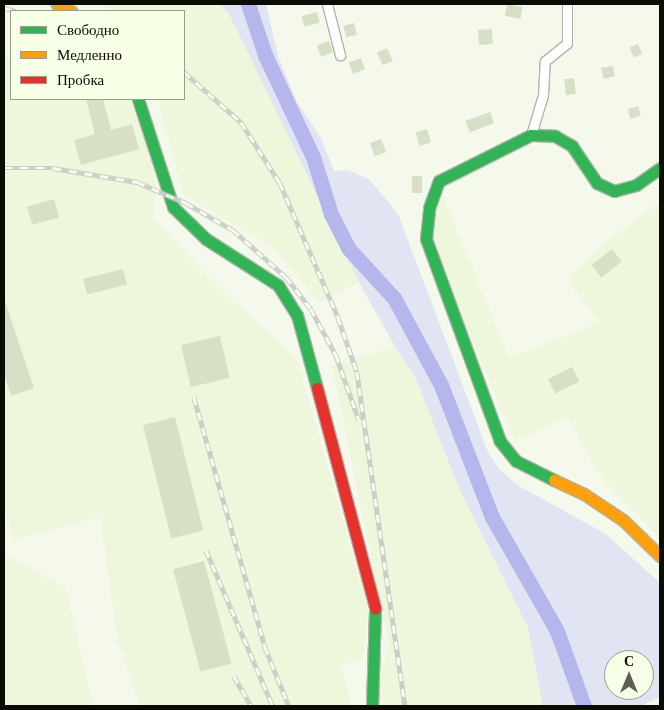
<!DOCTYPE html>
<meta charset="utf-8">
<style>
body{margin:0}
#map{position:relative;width:664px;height:710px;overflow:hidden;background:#f5f9ec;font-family:"Libre Baskerville",serif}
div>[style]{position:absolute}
.built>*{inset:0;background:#eef6dc}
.green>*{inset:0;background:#e1e4f3}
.river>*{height:15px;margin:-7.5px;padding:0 7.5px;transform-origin:7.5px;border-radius:7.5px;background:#b5b6eb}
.building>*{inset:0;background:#d8dfc7;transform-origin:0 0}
.roads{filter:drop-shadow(1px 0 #b1b4a9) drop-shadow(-1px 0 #b1b4a9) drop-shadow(0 1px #b1b4a9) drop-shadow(0 -1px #b1b4a9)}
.street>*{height:9px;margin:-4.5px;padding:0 4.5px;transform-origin:4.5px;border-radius:4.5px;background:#fefefc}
.fast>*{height:11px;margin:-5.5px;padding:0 5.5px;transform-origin:5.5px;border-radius:5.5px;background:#30b455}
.slow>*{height:11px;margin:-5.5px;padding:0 5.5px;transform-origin:5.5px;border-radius:5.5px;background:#ff9f0a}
.jam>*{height:11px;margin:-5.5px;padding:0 5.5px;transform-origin:5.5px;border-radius:5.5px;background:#e5322d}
.rail>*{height:4.5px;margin-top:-2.25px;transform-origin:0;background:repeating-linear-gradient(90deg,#f7ffe6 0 8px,#cbcdc9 0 16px);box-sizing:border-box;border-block:1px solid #cbcdc9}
span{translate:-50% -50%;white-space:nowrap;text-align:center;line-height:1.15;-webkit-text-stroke:4px #f7ffe6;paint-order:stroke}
.frame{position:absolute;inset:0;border:5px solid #0a0d04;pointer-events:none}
.legend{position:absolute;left:10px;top:10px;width:175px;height:90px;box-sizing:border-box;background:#f7ffe6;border:1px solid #989e8c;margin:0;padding:6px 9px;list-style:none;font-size:15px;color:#0a0d04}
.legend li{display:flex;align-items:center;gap:10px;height:25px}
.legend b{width:25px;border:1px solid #989e8c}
.north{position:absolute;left:604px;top:650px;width:50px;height:50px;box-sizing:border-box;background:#f7ffe6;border:1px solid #989e8c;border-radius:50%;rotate:0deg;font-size:14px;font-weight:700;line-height:20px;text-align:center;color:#0a0d04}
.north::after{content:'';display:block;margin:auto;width:18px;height:22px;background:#5c6055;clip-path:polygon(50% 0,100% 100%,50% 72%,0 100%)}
</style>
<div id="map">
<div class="built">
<div style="clip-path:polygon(104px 4px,219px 4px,229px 14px,359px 282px,319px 302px,274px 248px,183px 195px,158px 99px,184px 99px,184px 11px,110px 11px)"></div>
<div style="clip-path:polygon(4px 51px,11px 63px,11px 99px,130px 99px,155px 163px,154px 220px,224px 292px,297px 359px,368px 609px,363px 658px,342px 665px,351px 706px,140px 706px,118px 642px,100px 517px,13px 540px,4px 510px)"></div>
<div style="clip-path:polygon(444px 199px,509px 358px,600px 322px,566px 279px,603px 245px,660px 202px,660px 538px,604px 481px,567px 417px,515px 442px,438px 259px,435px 221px,438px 203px)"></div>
<div style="clip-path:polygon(395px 347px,414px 374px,459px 488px,528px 628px,543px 706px,378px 706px,381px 674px,389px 645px,332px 366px)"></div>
<div style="clip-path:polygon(4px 552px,66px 589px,93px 706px,4px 706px)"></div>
</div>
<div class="green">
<div style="clip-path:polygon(evenodd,219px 4px,266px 4px,278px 56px,297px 102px,321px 138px,334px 171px,348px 170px,370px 180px,398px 214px,488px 452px,500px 470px,519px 486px,606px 534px,660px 583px,660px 697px,641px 706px,543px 706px,528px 628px,459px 488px,414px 374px,395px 347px,359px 282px,229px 14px,219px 4px,614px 660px,644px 660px,644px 690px,614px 690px,614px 660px)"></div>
</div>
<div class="river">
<div style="left:248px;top:4px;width:54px;rotate:71.6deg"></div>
<div style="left:265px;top:55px;width:113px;rotate:64.8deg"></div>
<div style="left:313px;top:157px;width:60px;rotate:72.5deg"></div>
<div style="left:331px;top:214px;width:38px;rotate:63deg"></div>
<div style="left:348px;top:248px;width:68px;rotate:47.4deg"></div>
<div style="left:394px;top:298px;width:99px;rotate:61.6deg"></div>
<div style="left:441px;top:385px;width:142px;rotate:68.9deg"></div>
<div style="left:492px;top:517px;width:131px;rotate:60.3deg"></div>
<div style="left:557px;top:631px;width:80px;rotate:70.2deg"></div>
</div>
<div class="building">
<div style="left:507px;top:4px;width:16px;height:12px;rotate:11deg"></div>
<div style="left:317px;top:12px;width:11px;height:16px;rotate:75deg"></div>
<div style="left:354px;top:23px;width:12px;height:11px;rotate:76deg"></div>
<div style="left:492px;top:29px;width:15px;height:14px;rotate:86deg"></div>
<div style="left:329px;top:41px;width:12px;height:13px;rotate:70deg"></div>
<div style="left:638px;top:44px;width:11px;height:9px;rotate:68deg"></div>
<div style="left:387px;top:48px;width:14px;height:11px;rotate:65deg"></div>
<div style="left:361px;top:58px;width:12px;height:13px;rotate:70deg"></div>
<div style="clip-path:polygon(613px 66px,615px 76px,604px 79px,601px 68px)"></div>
<div style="left:574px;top:78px;width:16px;height:10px;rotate:83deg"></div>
<div style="clip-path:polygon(86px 99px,103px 99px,111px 130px,132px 124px,139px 149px,81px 165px,74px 140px,95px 134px)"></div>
<div style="left:638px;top:106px;width:10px;height:11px;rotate:73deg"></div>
<div style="left:490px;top:112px;width:12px;height:26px;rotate:70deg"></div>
<div style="left:427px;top:129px;width:14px;height:12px;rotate:73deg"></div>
<div style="left:381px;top:139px;width:14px;height:12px;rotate:69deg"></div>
<div style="left:412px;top:176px;width:10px;height:17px"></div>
<div style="left:54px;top:199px;width:19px;height:28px;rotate:74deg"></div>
<div style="left:612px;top:249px;width:16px;height:26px;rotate:52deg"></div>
<div style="left:123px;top:269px;width:16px;height:41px;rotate:76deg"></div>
<div style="clip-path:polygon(5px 301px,34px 388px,11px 396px,4px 374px)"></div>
<div style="left:220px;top:336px;width:43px;height:40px;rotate:77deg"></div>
<div style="left:572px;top:367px;width:16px;height:27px;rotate:63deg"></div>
<div style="left:175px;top:417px;width:117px;height:33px;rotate:76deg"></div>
<div style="left:204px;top:561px;width:106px;height:32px;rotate:75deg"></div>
</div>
<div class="roads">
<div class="street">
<div style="left:327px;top:4px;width:53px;rotate:75.7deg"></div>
<div style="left:531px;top:135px;width:42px;rotate:-73.3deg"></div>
<div style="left:543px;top:95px;width:34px;rotate:-87deg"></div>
<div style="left:545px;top:61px;width:28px;rotate:-39deg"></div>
<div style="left:567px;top:43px;width:39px;rotate:-90deg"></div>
</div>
<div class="fast">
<div style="left:138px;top:99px;width:114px;rotate:72deg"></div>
<div style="left:173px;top:207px;width:46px;rotate:44.1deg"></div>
<div style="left:206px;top:239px;width:85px;rotate:32.6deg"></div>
<div style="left:278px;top:285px;width:36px;rotate:58deg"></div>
<div style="left:297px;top:315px;width:76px;rotate:74.7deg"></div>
<div style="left:554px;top:480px;width:42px;rotate:-153.4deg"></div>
<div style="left:516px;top:461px;width:26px;rotate:-129deg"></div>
<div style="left:500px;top:441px;width:215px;rotate:-110.1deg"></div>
<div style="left:426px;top:239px;width:31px;rotate:-84deg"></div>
<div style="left:429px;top:208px;width:29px;rotate:-70deg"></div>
<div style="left:439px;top:181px;width:103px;rotate:-26.6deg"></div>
<div style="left:531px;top:135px;width:24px;rotate:2deg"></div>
<div style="left:555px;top:136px;width:20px;rotate:30deg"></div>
<div style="left:572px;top:146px;width:45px;rotate:56deg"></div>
<div style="left:597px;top:183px;width:19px;rotate:25deg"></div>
<div style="left:614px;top:191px;width:23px;rotate:-15deg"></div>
<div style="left:636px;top:185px;width:29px;rotate:-35deg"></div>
<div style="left:372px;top:706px;width:98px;rotate:-88.2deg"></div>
</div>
<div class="slow">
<div style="left:57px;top:4px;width:16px;rotate:27deg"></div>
<div style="left:554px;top:480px;width:33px;rotate:25deg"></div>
<div style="left:584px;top:494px;width:47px;rotate:33.7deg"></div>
<div style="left:623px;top:520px;width:52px;rotate:44.2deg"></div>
</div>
<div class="jam">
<div style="left:317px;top:388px;width:228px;rotate:75.2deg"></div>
</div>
</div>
<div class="rail">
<div style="left:4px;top:8px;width:12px;rotate:14deg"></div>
<div style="left:184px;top:72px;width:76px;rotate:41.3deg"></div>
<div style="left:241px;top:122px;width:72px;rotate:57.4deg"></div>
<div style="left:280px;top:183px;width:146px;rotate:66.6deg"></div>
<div style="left:338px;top:317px;width:58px;rotate:70.9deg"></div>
<div style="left:357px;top:372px;width:337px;rotate:81.8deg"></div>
<div style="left:4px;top:168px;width:49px"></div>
<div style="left:53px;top:168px;width:85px;rotate:9.5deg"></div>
<div style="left:137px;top:182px;width:53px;rotate:23.2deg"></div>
<div style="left:186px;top:203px;width:54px;rotate:29.9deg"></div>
<div style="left:233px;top:230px;width:71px;rotate:41.6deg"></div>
<div style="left:286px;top:277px;width:41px;rotate:52deg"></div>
<div style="left:311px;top:309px;width:52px;rotate:61.5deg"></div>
<div style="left:336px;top:355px;width:69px;rotate:70.5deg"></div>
<div style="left:194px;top:397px;width:260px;rotate:74.1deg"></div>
<div style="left:265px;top:647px;width:64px;rotate:67.9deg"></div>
<div style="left:206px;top:550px;width:170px;rotate:66.8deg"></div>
<div style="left:234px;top:676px;width:34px;rotate:60deg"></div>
</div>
<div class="frame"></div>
<ul class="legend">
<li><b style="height:6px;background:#30b455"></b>Свободно</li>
<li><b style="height:6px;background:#ff9f0a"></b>Медленно</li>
<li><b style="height:6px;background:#e5322d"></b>Пробка</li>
</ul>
<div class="north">С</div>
</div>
